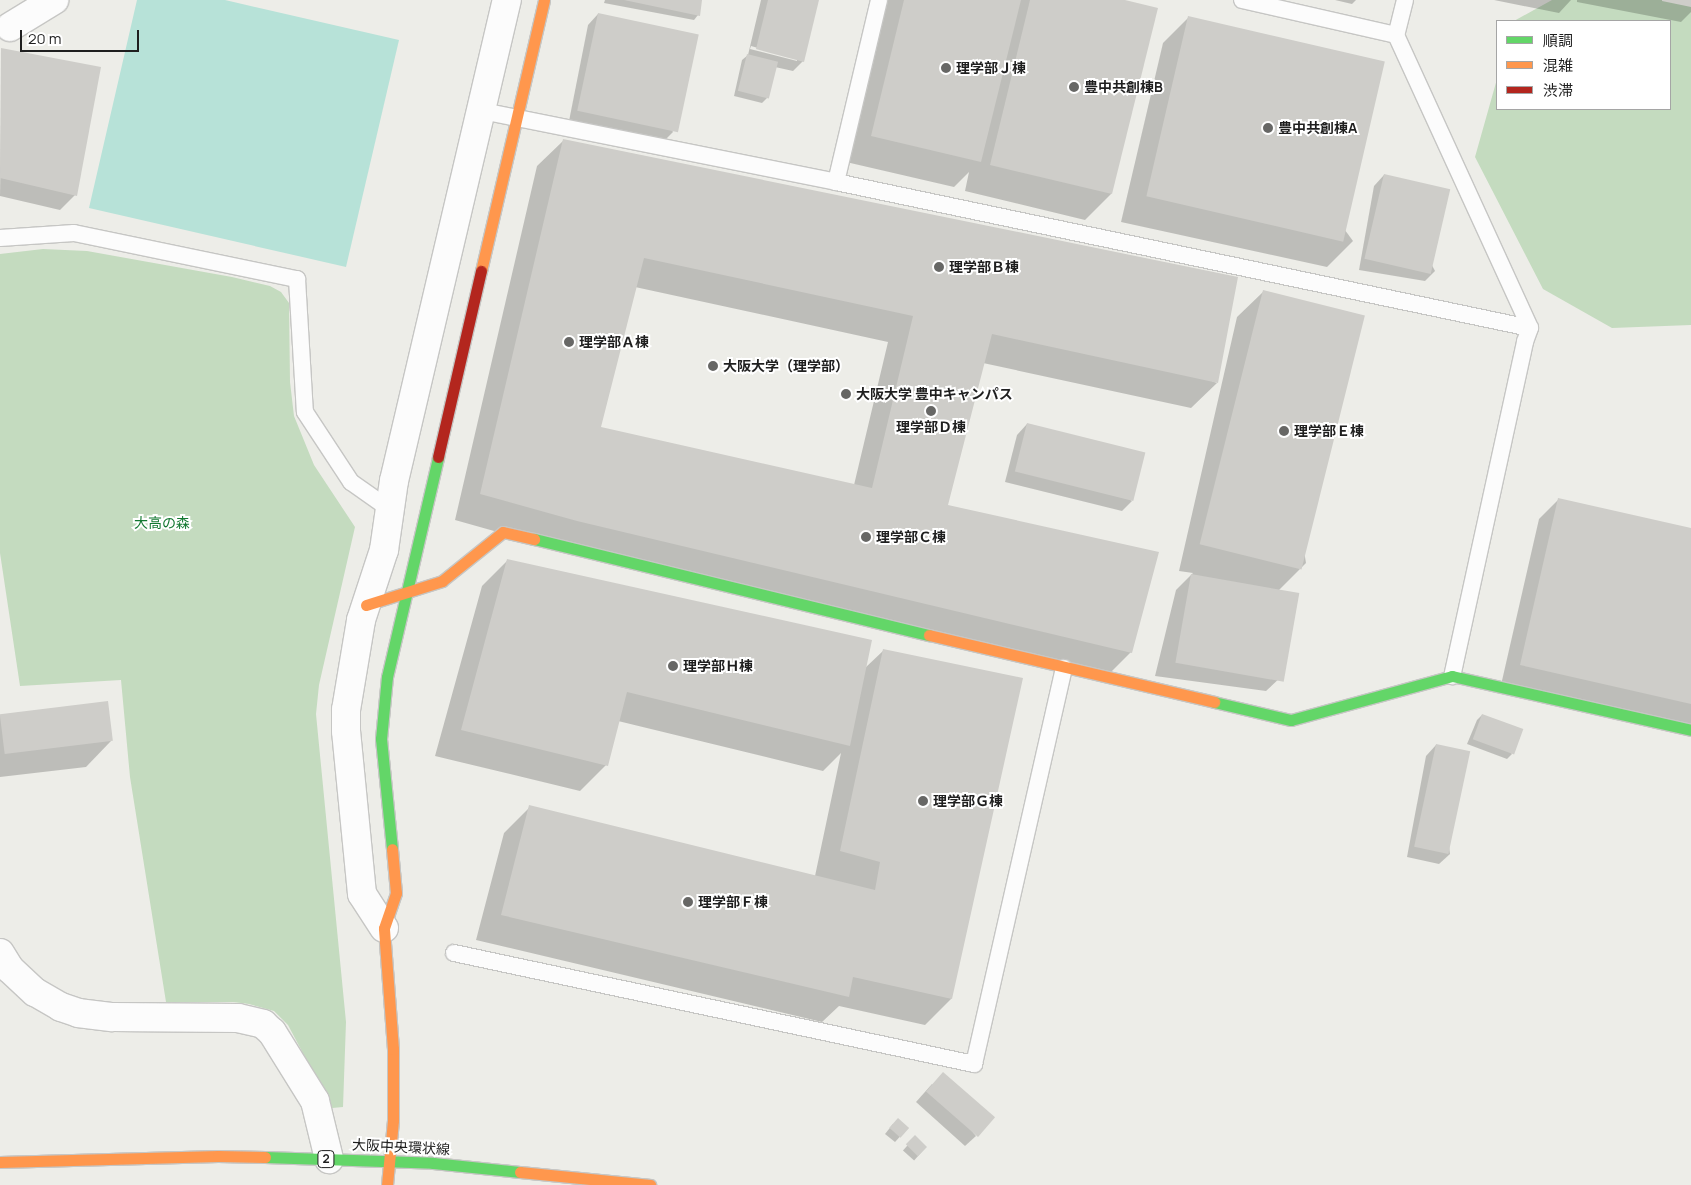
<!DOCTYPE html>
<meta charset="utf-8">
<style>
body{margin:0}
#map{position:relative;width:1691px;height:1185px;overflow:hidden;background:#edede8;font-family:Manrope,"Noto Sans JP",sans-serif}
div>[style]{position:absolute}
.forest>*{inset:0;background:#c4dbbf}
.pitch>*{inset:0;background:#b7e2d8}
.shadow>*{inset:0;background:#0003;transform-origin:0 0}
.building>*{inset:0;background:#cecdc9;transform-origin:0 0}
.roads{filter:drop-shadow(1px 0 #c6c6c4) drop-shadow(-1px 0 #c6c6c4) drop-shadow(0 1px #c6c6c4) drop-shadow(0 -1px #c6c6c4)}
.lane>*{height:16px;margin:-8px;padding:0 8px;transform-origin:8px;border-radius:8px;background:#fcfcfc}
.street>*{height:28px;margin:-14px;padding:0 14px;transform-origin:14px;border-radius:14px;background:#fcfcfc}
.fast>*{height:11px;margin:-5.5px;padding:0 5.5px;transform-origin:5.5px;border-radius:5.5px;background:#63d668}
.slow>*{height:11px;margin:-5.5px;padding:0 5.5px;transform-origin:5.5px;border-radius:5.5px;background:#ff974d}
.jam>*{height:11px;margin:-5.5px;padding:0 5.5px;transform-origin:5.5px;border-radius:5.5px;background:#b3261e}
.dots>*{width:14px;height:14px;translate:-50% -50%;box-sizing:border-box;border:2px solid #fff;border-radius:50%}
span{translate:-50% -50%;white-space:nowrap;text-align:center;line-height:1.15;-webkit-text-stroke:4px #fff;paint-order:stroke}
.shield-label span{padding:1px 4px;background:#fff;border:1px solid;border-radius:4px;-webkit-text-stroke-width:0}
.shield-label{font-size:12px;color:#1f1f1f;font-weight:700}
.poi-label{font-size:14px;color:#1f1f1f;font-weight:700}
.left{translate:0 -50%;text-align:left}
.park-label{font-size:14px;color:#137831}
.street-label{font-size:14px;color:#1f1f1f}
.legend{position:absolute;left:1496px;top:20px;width:175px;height:90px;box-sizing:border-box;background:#fff;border:1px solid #a5a5a5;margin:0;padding:6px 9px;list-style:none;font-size:15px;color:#1f1f1f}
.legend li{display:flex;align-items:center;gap:10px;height:25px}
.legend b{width:25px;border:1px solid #a5a5a5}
.scale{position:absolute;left:20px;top:30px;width:119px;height:22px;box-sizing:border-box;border:2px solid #1f1f1f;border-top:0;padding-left:6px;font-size:15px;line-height:18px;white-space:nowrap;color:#1f1f1f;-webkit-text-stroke:4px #fff;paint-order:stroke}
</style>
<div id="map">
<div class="forest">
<div style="clip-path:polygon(1552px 0,1691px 0,1691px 325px,1612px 328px,1543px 289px,1475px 157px,1497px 79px,1497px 109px,1670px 109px,1670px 21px,1514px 21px)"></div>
<div style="clip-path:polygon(43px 249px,87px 251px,232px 277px,270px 286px,281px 292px,289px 303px,290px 382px,294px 416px,314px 465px,355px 527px,319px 685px,316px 714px,346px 1022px,343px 1107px,332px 1108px,288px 1025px,274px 1011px,249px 1004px,233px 1002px,166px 1002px,130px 777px,121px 680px,20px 686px,0 553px,0 254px)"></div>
</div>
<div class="pitch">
<div style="clip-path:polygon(137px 0,225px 0,399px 40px,346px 267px,89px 208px)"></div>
</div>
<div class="shadow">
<div style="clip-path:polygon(605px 0,701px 0,698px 15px,694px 20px,604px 3px)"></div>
<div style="clip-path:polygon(evenodd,761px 0,818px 0,803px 61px,793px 71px,775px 67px,767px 98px,762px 103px,734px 96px,742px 60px,748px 55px,761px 0,751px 46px,797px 59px,797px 61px,750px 49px,751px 46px)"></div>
<div style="clip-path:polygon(885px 0,1120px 0,1111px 194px,1085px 220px,965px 191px,969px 172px,954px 187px,846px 162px)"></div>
<div style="clip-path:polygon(1335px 0,1356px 0,1352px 4px)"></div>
<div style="clip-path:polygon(1494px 0,1571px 0,1559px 13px)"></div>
<div style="clip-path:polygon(1577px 0,1691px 0,1691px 12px,1681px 22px,1577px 2px)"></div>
<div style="clip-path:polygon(598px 14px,673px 132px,663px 142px,569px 121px,588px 25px)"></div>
<div style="clip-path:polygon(1189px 17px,1353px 241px,1327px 267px,1121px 222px,1163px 43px)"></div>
<div style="clip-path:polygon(2px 50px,75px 195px,60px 210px,0 196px)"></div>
<div style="clip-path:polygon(evenodd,563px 141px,1217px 383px,1191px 408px,983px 363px,947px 506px,1131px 652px,1105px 678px,551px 547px,455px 520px,537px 166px,563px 141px,635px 287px,888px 342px,854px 485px,599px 428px,635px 287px)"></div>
<div style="clip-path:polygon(1384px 175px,1435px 271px,1425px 281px,1359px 270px,1374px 186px)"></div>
<div style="clip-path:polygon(1263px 292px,1306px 563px,1278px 591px,1282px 676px,1266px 691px,1155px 676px,1176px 590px,1193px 573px,1179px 571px,1237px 317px)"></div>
<div style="clip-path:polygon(1027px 424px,1132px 501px,1122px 511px,1005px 482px,1017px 435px)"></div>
<div style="clip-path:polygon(1558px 500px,1691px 530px,1691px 728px,1501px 685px,1539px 519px)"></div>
<div style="clip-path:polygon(508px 560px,865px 668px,884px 650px,951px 999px,925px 1025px,839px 1006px,822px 1022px,476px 940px,504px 833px,530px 807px,815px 876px,841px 753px,823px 771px,618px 721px,606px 765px,580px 791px,435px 756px,482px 586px)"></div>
<div style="clip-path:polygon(107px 702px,111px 741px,86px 767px,0 777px,0 715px)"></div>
<div style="clip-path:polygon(1482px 715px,1512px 754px,1507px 759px,1467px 744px,1477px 720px)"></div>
<div style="clip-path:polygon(1436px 745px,1450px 854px,1439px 864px,1407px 857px,1426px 756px)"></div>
<div style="clip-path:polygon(932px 1084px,976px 1136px,965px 1146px,916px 1102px)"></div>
<div style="clip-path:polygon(893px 1124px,908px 1128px,895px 1142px,885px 1134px)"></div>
<div style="left:915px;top:1137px;width:15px;height:18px;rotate:42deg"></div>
</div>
<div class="building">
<div style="clip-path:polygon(624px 0,702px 0,700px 16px)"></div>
<div style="clip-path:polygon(768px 0,819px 0,804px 62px,756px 49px)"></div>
<div style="clip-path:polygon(904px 0,1021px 0,981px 162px,871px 136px)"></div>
<div style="clip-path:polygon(1030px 0,1125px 0,1158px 8px,1112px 194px,990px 165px)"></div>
<div style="clip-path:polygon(1662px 0,1691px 0,1691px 7px,1662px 1px)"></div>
<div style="left:598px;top:13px;width:103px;height:100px;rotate:12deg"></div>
<div style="left:1188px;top:16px;width:202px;height:185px;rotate:13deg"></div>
<div style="clip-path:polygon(1px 48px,101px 67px,77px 196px,0 178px)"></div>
<div style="left:747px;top:54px;width:32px;height:38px;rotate:14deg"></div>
<div style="clip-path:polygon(evenodd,563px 139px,1238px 277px,1218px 383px,992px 334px,948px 505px,1159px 552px,1132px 653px,577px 521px,480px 494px,563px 139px,644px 258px,913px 316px,872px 488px,601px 427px,644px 258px)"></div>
<div style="left:1384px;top:174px;width:68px;height:87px;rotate:13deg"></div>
<div style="left:1263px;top:290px;width:105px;height:262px;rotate:14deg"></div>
<div style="left:1027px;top:423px;width:122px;height:50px;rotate:14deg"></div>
<div style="clip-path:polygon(1558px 498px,1691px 528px,1691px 704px,1520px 665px)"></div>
<div style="clip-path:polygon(507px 559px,872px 640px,850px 746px,627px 692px,608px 766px,461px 730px)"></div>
<div style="left:1191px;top:574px;width:110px;height:90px;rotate:10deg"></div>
<div style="clip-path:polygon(883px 649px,1023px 678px,952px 999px,853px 977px,849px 997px,501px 915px,529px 805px,875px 890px,880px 862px,840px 851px)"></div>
<div style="left:108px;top:701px;width:40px;height:109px;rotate:83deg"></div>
<div style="left:1482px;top:714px;width:44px;height:27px;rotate:20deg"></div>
<div style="left:1436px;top:744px;width:35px;height:105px;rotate:12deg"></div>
<div style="left:943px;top:1072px;width:69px;height:26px;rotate:41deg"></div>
<div style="left:898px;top:1118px;width:15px;height:13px;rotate:42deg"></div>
<div style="left:915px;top:1135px;width:17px;height:13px;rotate:45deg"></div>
</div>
<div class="roads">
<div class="lane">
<div style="left:1242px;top:0;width:158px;rotate:12.8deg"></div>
<div style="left:1405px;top:0;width:36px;rotate:104deg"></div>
<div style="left:1396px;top:35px;width:322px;rotate:65.4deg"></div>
<div style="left:1530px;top:328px;width:15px;rotate:110deg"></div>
<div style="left:1525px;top:342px;width:342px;rotate:102.3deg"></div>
<div style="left:482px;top:111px;width:361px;rotate:11.3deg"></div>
<div style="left:836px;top:182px;width:709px;rotate:11.88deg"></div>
<div style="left:836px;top:182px;width:187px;rotate:-76.7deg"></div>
<div style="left:0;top:238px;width:74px;rotate:-3.9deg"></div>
<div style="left:74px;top:233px;width:228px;rotate:11.7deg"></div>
<div style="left:297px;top:279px;width:133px;rotate:86.6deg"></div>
<div style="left:305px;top:412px;width:84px;rotate:56.7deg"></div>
<div style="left:351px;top:482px;width:45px;rotate:35.1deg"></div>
<div style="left:454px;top:953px;width:532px;rotate:12.05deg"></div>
<div style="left:974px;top:1064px;width:406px;rotate:-77.2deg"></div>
</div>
<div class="street">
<div style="left:10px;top:27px;width:52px;rotate:-31.5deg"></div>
<div style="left:384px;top:928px;width:40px;rotate:-122.9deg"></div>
<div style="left:362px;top:894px;width:164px;rotate:-95.6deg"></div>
<div style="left:346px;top:731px;width:21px;rotate:-90deg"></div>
<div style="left:346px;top:710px;width:91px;rotate:-80.5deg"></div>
<div style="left:361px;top:620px;width:74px;rotate:-71.8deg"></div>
<div style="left:384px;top:550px;width:70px;rotate:-81.8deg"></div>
<div style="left:394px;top:481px;width:494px;rotate:-76.8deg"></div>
<div style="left:0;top:953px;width:19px;rotate:58deg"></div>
<div style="left:10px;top:969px;width:34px;rotate:43deg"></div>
<div style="left:35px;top:992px;width:30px;rotate:30deg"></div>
<div style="left:61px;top:1007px;width:18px;rotate:19deg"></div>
<div style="left:78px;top:1013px;width:35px;rotate:7deg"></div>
<div style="left:113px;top:1017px;width:125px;rotate:0.5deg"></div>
<div style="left:238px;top:1018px;width:26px;rotate:13deg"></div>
<div style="left:263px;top:1024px;width:12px;rotate:42deg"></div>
<div style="left:272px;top:1032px;width:81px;rotate:58.1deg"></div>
<div style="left:315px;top:1101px;width:60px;rotate:76.4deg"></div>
</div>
<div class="fast">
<div style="left:534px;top:539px;width:406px;rotate:13.7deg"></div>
<div style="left:1214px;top:702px;width:79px;rotate:13.2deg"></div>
<div style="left:1291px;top:720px;width:167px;rotate:-15.3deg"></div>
<div style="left:1452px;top:676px;width:245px;rotate:12.7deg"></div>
<div style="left:392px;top:849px;width:111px;rotate:-95.7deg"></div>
<div style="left:381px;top:739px;width:62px;rotate:-84.5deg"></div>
<div style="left:387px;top:677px;width:226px;rotate:-76.9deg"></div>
<div style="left:265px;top:1157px;width:168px;rotate:2deg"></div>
<div style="left:433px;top:1163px;width:87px;rotate:5.9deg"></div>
</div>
<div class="slow">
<div style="left:481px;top:271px;width:278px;rotate:-76.9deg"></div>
<div style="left:366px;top:605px;width:80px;rotate:-17.5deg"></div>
<div style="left:442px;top:581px;width:78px;rotate:-38.8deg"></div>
<div style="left:503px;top:532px;width:32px;rotate:13deg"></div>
<div style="left:929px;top:635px;width:293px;rotate:13.2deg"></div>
<div style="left:0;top:1162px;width:218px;rotate:-1.6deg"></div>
<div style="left:218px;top:1156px;width:47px;rotate:1.2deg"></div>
<div style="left:520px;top:1172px;width:131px;rotate:5.7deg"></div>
<div style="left:387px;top:1185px;width:65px;rotate:-84.7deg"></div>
<div style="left:393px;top:1120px;width:71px;rotate:-90deg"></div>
<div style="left:393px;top:1049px;width:121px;rotate:-94.3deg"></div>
<div style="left:384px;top:928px;width:37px;rotate:-71deg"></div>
<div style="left:396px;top:893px;width:44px;rotate:-95.2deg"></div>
</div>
<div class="jam">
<div style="left:438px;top:457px;width:191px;rotate:-77deg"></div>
</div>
</div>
<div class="dots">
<div style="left:946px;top:68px;background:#676765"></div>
<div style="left:1074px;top:87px;background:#676765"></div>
<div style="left:1268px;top:128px;background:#676765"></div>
<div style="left:939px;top:267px;background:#676765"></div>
<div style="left:569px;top:342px;background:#676765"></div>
<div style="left:713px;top:366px;background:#676765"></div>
<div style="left:846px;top:394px;background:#676765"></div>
<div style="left:931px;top:411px;background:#676765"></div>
<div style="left:1284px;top:431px;background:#676765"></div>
<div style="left:866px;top:537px;background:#676765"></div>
<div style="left:673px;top:666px;background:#676765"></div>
<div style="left:923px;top:801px;background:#676765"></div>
<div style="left:688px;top:902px;background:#676765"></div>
</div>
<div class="shield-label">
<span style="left:326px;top:1159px">2</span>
</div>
<div class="poi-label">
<span class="left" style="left:956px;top:68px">理学部Ｊ棟</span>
<span class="left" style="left:1084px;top:87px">豊中共創棟B</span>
<span class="left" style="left:1278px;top:128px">豊中共創棟A</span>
<span class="left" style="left:949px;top:267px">理学部Ｂ棟</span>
<span class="left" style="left:579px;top:342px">理学部Ａ棟</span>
<span class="left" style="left:723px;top:366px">大阪大学（理学部）</span>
<span class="left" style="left:856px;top:394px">大阪大学 豊中キャンパス</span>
<span style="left:931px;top:427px">理学部Ｄ棟</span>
<span class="left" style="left:1294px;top:431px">理学部Ｅ棟</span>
<span class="left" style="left:876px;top:537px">理学部Ｃ棟</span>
<span class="left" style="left:683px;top:666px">理学部Ｈ棟</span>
<span class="left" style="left:933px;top:801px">理学部Ｇ棟</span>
<span class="left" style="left:698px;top:902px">理学部Ｆ棟</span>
</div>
<div class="park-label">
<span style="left:162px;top:523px">大高の森</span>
</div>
<div class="street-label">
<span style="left:401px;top:1147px;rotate:3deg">大阪中央環状線</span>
</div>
<ul class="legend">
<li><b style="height:6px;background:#63d668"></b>順調</li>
<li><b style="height:6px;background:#ff974d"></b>混雑</li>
<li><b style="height:6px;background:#b3261e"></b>渋滞</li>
</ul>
<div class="scale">20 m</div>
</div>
